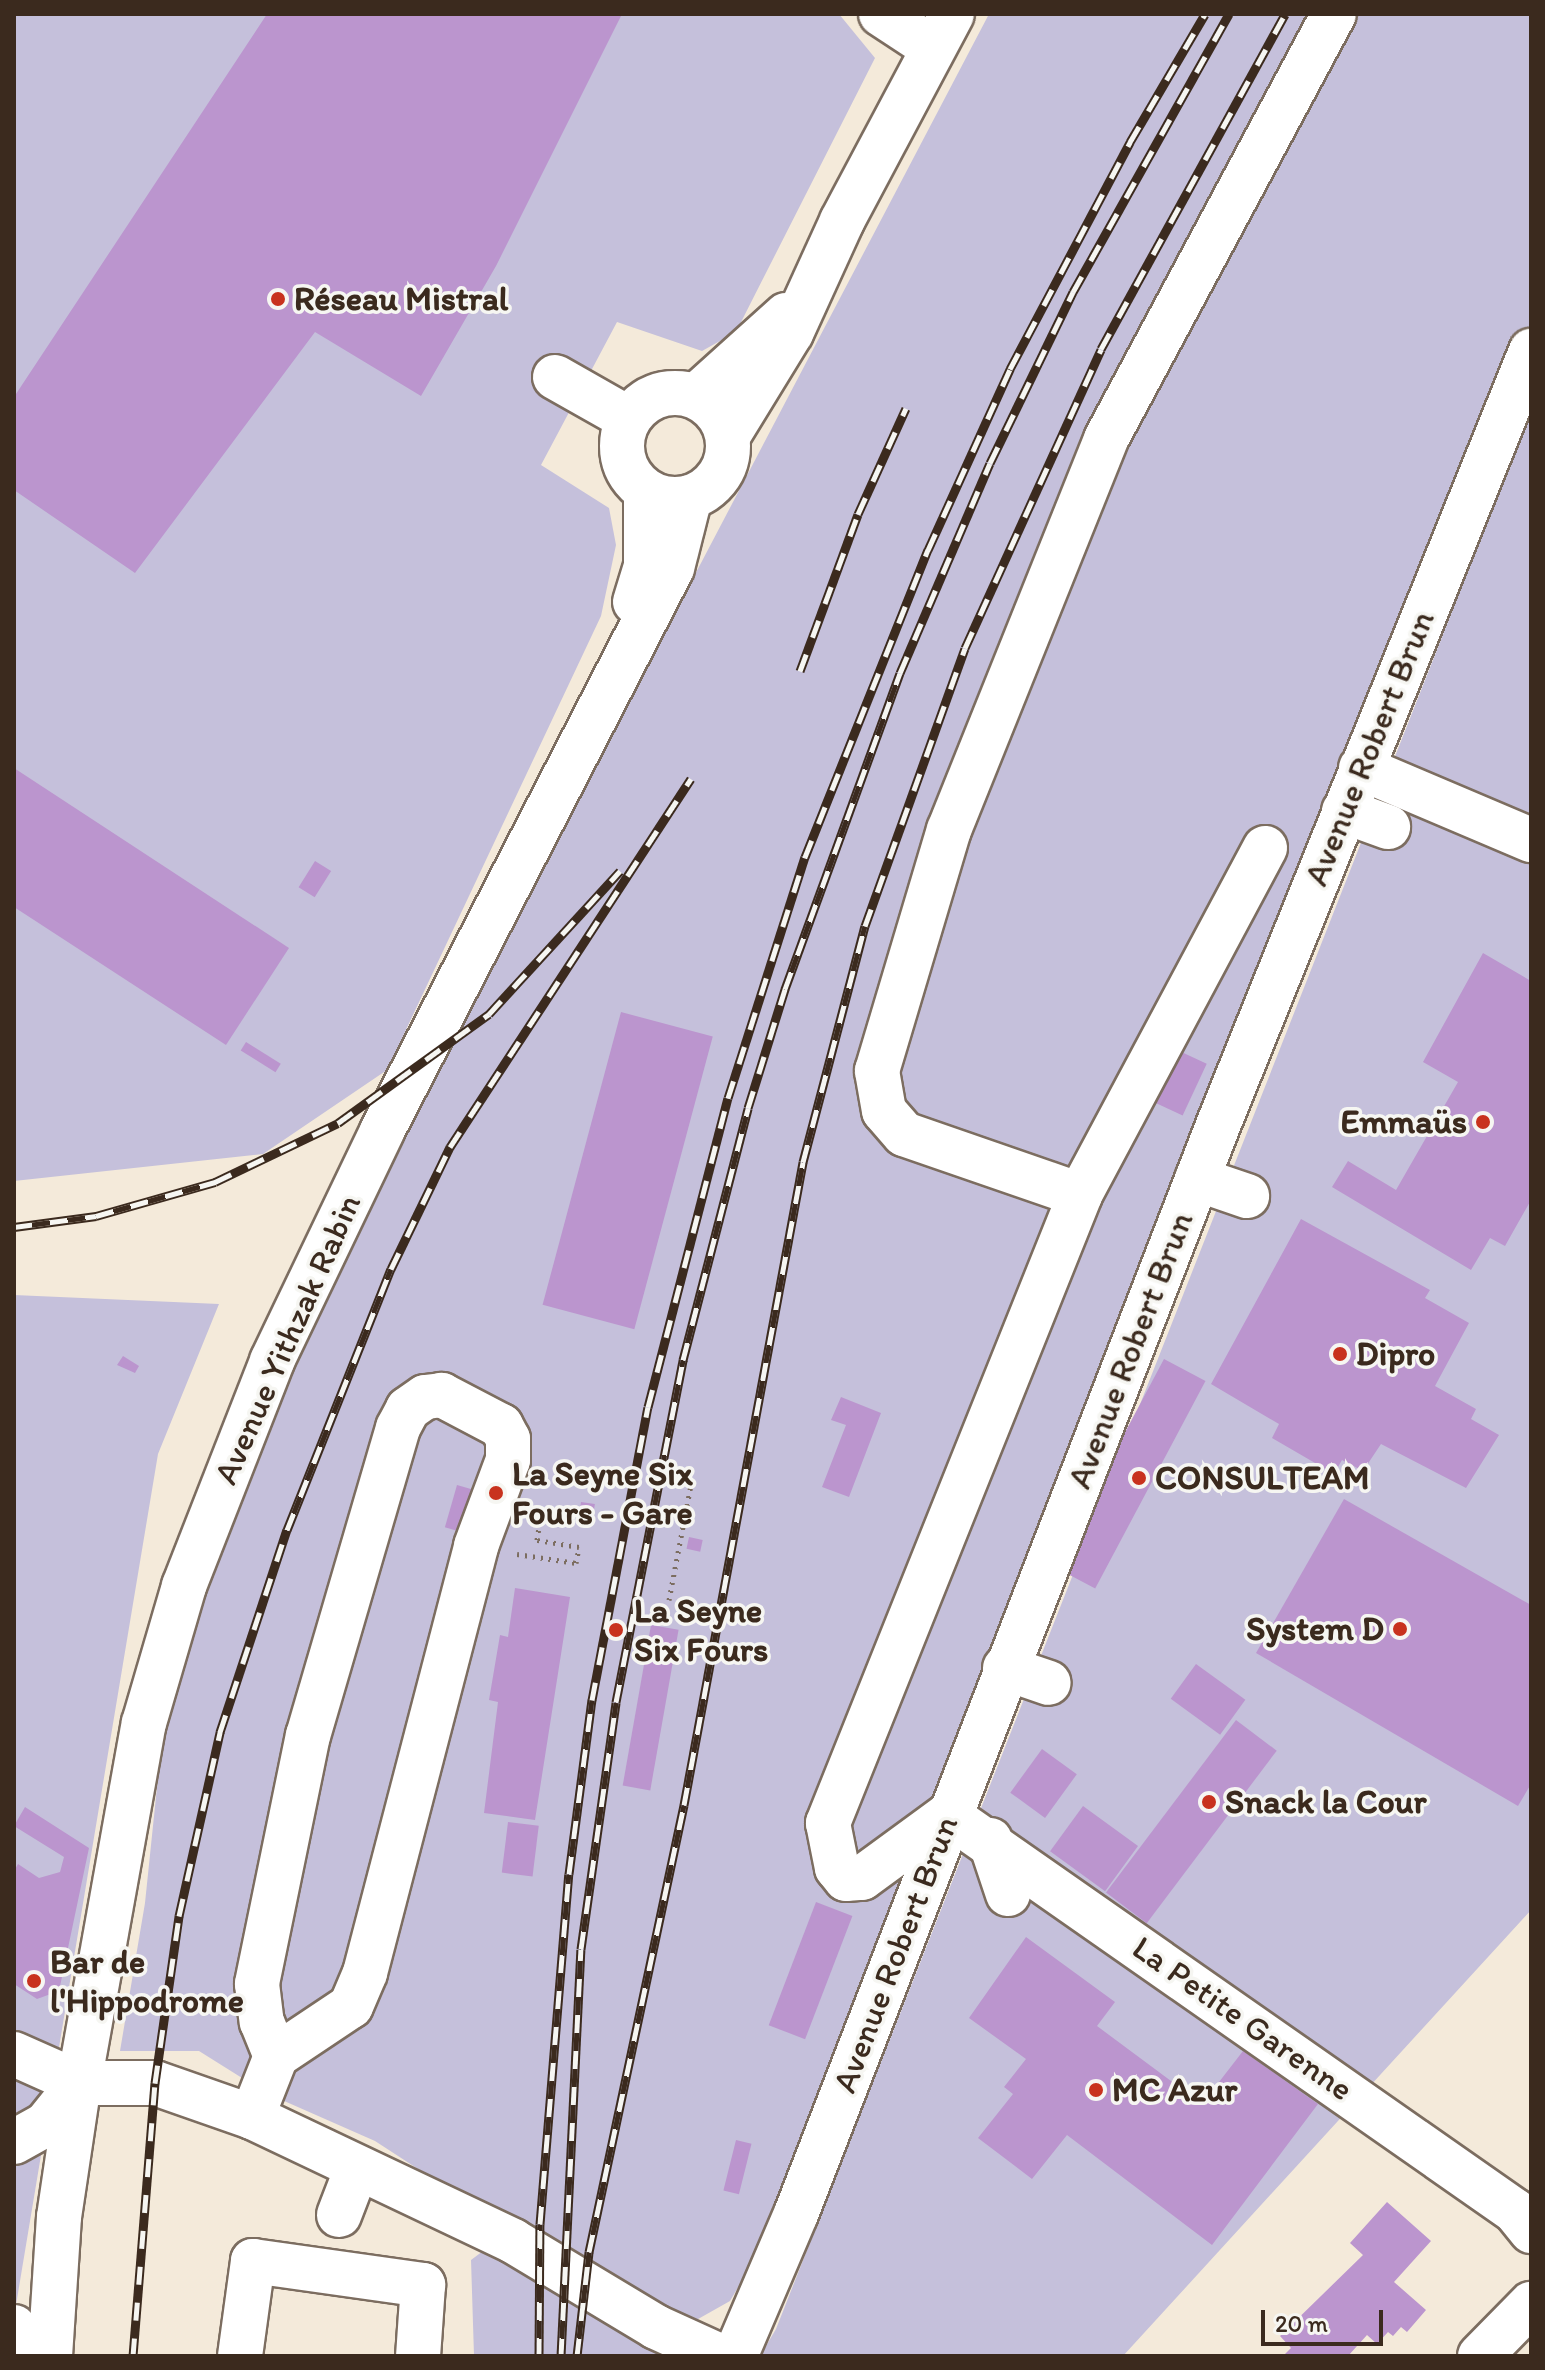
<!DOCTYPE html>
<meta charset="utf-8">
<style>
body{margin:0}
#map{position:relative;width:1545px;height:2370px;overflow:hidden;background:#f4eada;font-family:Itim,sans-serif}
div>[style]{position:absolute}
.industrial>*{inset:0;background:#c5c0db}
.building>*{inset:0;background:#bb95ce;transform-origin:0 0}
.path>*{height:5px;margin-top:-2.5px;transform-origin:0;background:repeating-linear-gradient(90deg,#7c6d60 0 2px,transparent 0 8px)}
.roads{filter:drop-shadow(2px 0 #7c6d60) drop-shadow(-2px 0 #7c6d60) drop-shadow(0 2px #7c6d60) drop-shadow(0 -2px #7c6d60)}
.minor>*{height:44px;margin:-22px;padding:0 22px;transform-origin:22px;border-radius:22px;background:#fff}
.major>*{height:44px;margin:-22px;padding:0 22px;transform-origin:22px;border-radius:22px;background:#fff}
.major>.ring{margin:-22px;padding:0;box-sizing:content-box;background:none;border:44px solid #fff;border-radius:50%}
.rail>*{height:9px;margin-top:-4.5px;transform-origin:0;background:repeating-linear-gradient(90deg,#f6f6f2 0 18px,#3b2a1e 0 36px);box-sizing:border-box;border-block:2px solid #3b2a1e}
.dots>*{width:22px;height:22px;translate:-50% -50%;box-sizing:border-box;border:4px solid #f6f6f2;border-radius:50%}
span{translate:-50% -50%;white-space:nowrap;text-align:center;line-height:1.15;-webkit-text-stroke:7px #f6f6f2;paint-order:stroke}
.poi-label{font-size:34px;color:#3b2a1e;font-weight:700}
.left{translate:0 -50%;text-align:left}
.right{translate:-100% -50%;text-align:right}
.street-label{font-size:34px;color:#3b2a1e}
.frame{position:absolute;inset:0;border:16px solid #3b2a1e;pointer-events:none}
.scale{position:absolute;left:1261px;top:2310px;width:122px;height:36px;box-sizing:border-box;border:4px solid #3b2a1e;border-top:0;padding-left:10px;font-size:24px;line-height:28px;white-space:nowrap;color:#3b2a1e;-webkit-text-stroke:6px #f6f6f2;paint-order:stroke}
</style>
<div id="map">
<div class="industrial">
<div style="clip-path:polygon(14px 14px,839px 14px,875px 58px,736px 332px,702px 351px,617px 322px,541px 465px,609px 508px,616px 545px,601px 616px,387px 1070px,263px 1154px,14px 1181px)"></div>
<div style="clip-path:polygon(989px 14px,1531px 14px,1531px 334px,763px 2245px,730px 2301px,691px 2323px,683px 2356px,474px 2356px,471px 2260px,483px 2251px,512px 2261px,518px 2234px,375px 2141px,266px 2093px,199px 2051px,120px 2051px,145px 1903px,162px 1739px,218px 1551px,327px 1276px)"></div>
<div style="clip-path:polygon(1531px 411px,1531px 1910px,1123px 2356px,760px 2356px,776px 2329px)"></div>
<div style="clip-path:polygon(14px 1295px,219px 1304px,158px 1454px,14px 2317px)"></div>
</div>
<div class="building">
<div style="clip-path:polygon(267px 14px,622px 14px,496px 266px,421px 396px,315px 332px,135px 573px,14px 490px,14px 397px)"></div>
<div style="clip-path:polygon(14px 768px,289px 948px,226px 1045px,14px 907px)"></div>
<div style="left:315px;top:861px;width:19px;height:31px;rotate:32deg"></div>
<div style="clip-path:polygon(1483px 953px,1531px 981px,1531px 1200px,1505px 1246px,1490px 1238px,1471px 1270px,1332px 1187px,1348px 1161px,1396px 1190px,1458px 1082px,1423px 1062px)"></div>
<div style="left:621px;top:1012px;width:95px;height:303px;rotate:15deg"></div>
<div style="left:246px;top:1042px;width:41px;height:10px;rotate:32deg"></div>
<div style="left:1175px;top:1049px;width:35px;height:57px;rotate:25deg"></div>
<div style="clip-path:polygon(1301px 1219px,1430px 1290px,1425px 1298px,1469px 1323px,1435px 1386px,1476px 1409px,1471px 1419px,1499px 1435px,1466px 1488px,1381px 1444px,1363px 1471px,1342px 1460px,1334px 1474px,1272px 1438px,1279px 1424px,1211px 1384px)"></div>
<div style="clip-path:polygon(123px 1356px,139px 1366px,135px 1373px,117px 1365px)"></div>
<div style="left:1164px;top:1359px;width:47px;height:235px;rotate:28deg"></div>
<div style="clip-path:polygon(841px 1397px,881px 1413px,849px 1497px,822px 1487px,846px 1425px,831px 1420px)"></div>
<div style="left:457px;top:1485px;width:18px;height:44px;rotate:16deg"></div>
<div style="clip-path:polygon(1344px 1499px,1531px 1605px,1531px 1784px,1518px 1806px,1256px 1653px)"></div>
<div style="left:581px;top:1502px;width:14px;height:12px;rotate:8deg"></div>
<div style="left:689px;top:1537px;width:14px;height:12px;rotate:12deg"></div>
<div style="clip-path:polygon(515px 1588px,570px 1597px,535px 1820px,484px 1813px,498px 1702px,489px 1700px,500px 1635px,508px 1637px)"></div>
<div style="left:651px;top:1625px;width:28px;height:163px;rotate:10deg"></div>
<div style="left:1196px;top:1664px;width:61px;height:43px;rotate:36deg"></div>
<div style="left:1236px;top:1720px;width:51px;height:216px;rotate:37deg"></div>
<div style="left:1042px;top:1749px;width:43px;height:54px;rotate:36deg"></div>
<div style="left:1083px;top:1806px;width:68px;height:56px;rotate:36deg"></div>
<div style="clip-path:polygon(25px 1807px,89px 1848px,59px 1991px,37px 1999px,14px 1984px,14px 1871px,18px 1864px,39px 1878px,60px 1872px,64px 1857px,14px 1826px)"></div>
<div style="left:508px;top:1822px;width:31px;height:51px;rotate:7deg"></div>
<div style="left:816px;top:1902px;width:39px;height:132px;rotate:21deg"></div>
<div style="clip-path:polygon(1026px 1937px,1115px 2002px,1097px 2026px,1202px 2104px,1243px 2051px,1318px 2104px,1212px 2245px,1067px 2135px,1032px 2179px,978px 2138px,1013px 2094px,1004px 2087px,1026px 2059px,969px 2018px)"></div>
<div style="left:736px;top:2140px;width:16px;height:52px;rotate:14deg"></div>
<div style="clip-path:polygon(1387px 2202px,1431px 2241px,1394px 2282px,1426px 2310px,1407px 2332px,1401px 2327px,1393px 2336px,1388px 2332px,1377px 2344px,1367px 2335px,1348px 2356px,1283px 2356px,1291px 2348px,1280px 2336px,1363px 2255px,1350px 2243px)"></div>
</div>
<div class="path">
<div style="left:731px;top:493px;width:22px;rotate:-60deg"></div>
<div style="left:517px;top:1554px;width:60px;rotate:8.7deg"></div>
<div style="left:576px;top:1563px;width:16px;rotate:-79deg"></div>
<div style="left:579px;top:1547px;width:43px;rotate:-170.5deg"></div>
<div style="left:537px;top:1540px;width:24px;rotate:-81deg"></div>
<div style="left:541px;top:1516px;width:38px;rotate:11deg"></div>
<div style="left:669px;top:1600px;width:123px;rotate:-79.2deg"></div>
</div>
<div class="roads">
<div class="minor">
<div style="left:881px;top:14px;width:62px;rotate:33.2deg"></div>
<div style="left:555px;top:377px;width:85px;rotate:29.6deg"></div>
<div style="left:1361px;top:768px;width:185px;rotate:23deg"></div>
<div style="left:1344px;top:811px;width:47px;rotate:20deg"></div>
<div style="left:1265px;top:848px;width:393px;rotate:118.1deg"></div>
<div style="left:1080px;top:1195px;width:677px;rotate:111.86deg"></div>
<div style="left:828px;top:1823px;width:46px;rotate:78.7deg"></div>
<div style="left:837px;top:1868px;width:14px;rotate:51deg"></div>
<div style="left:846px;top:1879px;width:16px;rotate:-4deg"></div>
<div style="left:862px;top:1878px;width:107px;rotate:-36.2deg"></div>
<div style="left:948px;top:1815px;width:692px;rotate:34.93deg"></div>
<div style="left:1515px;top:2211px;width:26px;rotate:51deg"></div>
<div style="left:1197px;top:1179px;width:53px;rotate:18.8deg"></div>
<div style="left:1080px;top:1195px;width:186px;rotate:-160.9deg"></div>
<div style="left:904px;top:1134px;width:30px;rotate:-131deg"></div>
<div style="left:884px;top:1111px;width:41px;rotate:-99.9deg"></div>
<div style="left:877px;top:1071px;width:252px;rotate:-73.4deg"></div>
<div style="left:949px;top:830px;width:421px;rotate:-68.1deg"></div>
<div style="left:1106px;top:439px;width:482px;rotate:-61.8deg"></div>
<div style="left:1005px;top:1668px;width:46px;rotate:18.8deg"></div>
<div style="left:990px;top:1840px;width:57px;rotate:71.6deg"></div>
<div style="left:14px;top:2054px;width:71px;rotate:24deg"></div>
<div style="left:79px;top:2083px;width:76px"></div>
<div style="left:155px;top:2083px;width:103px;rotate:19.3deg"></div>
<div style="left:252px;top:2117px;width:289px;rotate:25.4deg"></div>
<div style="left:513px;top:2241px;width:167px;rotate:31deg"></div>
<div style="left:656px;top:2327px;width:70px;rotate:24.4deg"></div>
<div style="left:252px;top:2117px;width:66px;rotate:-68.5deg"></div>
<div style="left:276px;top:2056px;width:90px;rotate:-33.7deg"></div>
<div style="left:351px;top:2006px;width:36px;rotate:-67deg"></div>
<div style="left:365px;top:1973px;width:441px;rotate:-75.4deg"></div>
<div style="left:476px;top:1546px;width:92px;rotate:-69.6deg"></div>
<div style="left:508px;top:1460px;width:21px;rotate:-90deg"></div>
<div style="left:508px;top:1439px;width:15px;rotate:-118deg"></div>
<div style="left:501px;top:1426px;width:67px;rotate:-152.3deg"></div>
<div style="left:442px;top:1395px;width:17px;rotate:173deg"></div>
<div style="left:425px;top:1397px;width:21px;rotate:145deg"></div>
<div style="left:408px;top:1409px;width:21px;rotate:118deg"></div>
<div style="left:398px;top:1428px;width:320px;rotate:106.3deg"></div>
<div style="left:308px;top:1735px;width:254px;rotate:101.6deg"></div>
<div style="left:257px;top:1984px;width:38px;rotate:83deg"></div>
<div style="left:262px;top:2022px;width:37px;rotate:68deg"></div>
<div style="left:14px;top:2142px;width:37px;rotate:-29deg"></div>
<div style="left:46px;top:2124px;width:53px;rotate:-51.2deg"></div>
<div style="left:339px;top:2215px;width:50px;rotate:-69deg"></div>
<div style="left:14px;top:2327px;width:34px;rotate:60deg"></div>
<div style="left:737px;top:2352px;width:150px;rotate:-66.9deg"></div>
<div style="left:796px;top:2214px;width:1170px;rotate:-68.81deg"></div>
<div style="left:1219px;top:1123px;width:833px;rotate:-67.99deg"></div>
<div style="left:240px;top:2356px;width:96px;rotate:-82.2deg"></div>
<div style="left:253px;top:2261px;width:172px;rotate:8deg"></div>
<div style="left:423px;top:2285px;width:71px;rotate:94deg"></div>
<div style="left:1480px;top:2356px;width:73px;rotate:-45.6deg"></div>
</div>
<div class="major">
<div class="ring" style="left:622px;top:393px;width:62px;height:62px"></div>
<div style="left:696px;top:396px;width:121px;rotate:-42deg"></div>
<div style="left:729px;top:434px;width:119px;rotate:-58.5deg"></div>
<div style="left:791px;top:333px;width:123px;rotate:-65.5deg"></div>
<div style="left:842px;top:221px;width:234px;rotate:-62deg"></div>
<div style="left:635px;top:602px;width:39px;rotate:-73deg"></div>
<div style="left:646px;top:565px;width:74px;rotate:-90deg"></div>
<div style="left:50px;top:2356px;width:139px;rotate:-86.3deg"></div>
<div style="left:59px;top:2217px;width:135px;rotate:-81.5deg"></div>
<div style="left:79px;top:2083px;width:366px;rotate:-79.8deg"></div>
<div style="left:144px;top:1723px;width:143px;rotate:-73.7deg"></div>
<div style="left:184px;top:1586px;width:242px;rotate:-68.6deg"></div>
<div style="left:272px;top:1361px;width:255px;rotate:-64.4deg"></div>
<div style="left:382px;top:1131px;width:633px;rotate:-62.75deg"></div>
<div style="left:672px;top:568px;width:73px;rotate:-75.8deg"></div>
</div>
</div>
<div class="rail">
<div style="left:800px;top:671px;width:167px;rotate:-69.7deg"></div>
<div style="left:858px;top:514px;width:116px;rotate:-65.6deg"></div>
<div style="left:14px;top:1227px;width:83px;rotate:-7.6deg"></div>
<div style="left:96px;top:1216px;width:124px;rotate:-15.9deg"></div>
<div style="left:215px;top:1182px;width:136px;rotate:-25.6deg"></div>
<div style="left:338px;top:1123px;width:186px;rotate:-35.8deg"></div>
<div style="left:489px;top:1014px;width:194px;rotate:-47.5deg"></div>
<div style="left:133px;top:2356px;width:274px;rotate:-85.4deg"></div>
<div style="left:155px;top:2083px;width:169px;rotate:-81.8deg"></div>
<div style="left:179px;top:1916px;width:189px;rotate:-77.4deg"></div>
<div style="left:220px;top:1732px;width:213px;rotate:-71.7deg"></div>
<div style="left:287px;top:1530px;width:281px;rotate:-68.3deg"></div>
<div style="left:391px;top:1269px;width:136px;rotate:-64.2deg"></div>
<div style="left:450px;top:1147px;width:440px;rotate:-56.8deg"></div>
<div style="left:539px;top:2356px;width:132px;rotate:-89.6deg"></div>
<div style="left:540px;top:2224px;width:351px;rotate:-85.3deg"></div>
<div style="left:569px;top:1874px;width:176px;rotate:-82.5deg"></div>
<div style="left:592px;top:1700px;width:298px;rotate:-79.2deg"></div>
<div style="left:648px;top:1407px;width:319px;rotate:-75.5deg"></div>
<div style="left:728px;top:1098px;width:253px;rotate:-72.3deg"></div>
<div style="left:805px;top:857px;width:331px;rotate:-68.2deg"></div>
<div style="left:928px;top:550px;width:199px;rotate:-65.6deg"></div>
<div style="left:1010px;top:369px;width:257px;rotate:-62.1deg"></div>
<div style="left:1130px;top:142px;width:148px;rotate:-59.6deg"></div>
<div style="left:561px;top:2356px;width:407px;rotate:-87.2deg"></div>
<div style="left:581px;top:1949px;width:249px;rotate:-81.9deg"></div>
<div style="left:616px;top:1702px;width:349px;rotate:-78.9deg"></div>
<div style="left:683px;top:1360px;width:260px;rotate:-75.5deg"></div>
<div style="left:748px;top:1108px;width:125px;rotate:-72.7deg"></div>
<div style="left:785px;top:989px;width:336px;rotate:-70deg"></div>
<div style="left:900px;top:673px;width:228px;rotate:-66.8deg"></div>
<div style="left:990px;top:463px;width:190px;rotate:-64.1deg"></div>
<div style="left:1073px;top:292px;width:319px;rotate:-60.7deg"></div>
<div style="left:577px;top:2356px;width:105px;rotate:-83.4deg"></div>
<div style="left:589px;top:2252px;width:457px;rotate:-78deg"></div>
<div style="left:684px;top:1805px;width:654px;rotate:-79.51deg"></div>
<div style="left:803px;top:1162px;width:244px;rotate:-75.3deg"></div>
<div style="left:865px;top:926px;width:295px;rotate:-70.2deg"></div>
<div style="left:965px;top:648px;width:328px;rotate:-65.5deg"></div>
<div style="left:1101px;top:349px;width:382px;rotate:-61.2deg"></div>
</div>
<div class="dots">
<div style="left:278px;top:299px;background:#c8321e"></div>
<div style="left:1483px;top:1122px;background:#c8321e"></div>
<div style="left:1340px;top:1354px;background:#c8321e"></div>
<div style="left:1139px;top:1478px;background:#c8321e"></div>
<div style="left:496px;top:1493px;background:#c8321e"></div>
<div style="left:1400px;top:1629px;background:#c8321e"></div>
<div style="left:616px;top:1630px;background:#c8321e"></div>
<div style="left:1209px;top:1802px;background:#c8321e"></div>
<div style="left:34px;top:1981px;background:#c8321e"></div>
<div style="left:1096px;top:2090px;background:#c8321e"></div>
</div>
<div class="poi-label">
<span class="left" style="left:294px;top:299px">Réseau Mistral</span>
<span class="right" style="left:1467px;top:1122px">Emmaüs</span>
<span class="left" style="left:1356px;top:1354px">Dipro</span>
<span class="left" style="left:512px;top:1493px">La Seyne Six<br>Fours - Gare</span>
<span class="left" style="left:1155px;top:1478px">CONSULTEAM</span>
<span class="left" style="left:634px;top:1630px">La Seyne<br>Six Fours</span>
<span class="right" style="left:1384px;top:1629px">System D</span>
<span class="left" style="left:1225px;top:1802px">Snack la Cour</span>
<span class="left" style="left:50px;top:1981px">Bar de<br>l'Hippodrome</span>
<span class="left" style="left:1112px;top:2090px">MC Azur</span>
</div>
<div class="street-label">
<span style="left:1369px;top:748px;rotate:-68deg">Avenue Robert Brun</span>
<span style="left:287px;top:1339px;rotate:-66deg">Avenue Yithzak Rabin</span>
<span style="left:1130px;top:1350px;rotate:-69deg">Avenue Robert Brun</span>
<span style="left:895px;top:1954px;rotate:-69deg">Avenue Robert Brun</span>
<span style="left:1243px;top:2018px;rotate:35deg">La Petite Garenne</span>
</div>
<div class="frame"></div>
<div class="scale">20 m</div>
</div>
